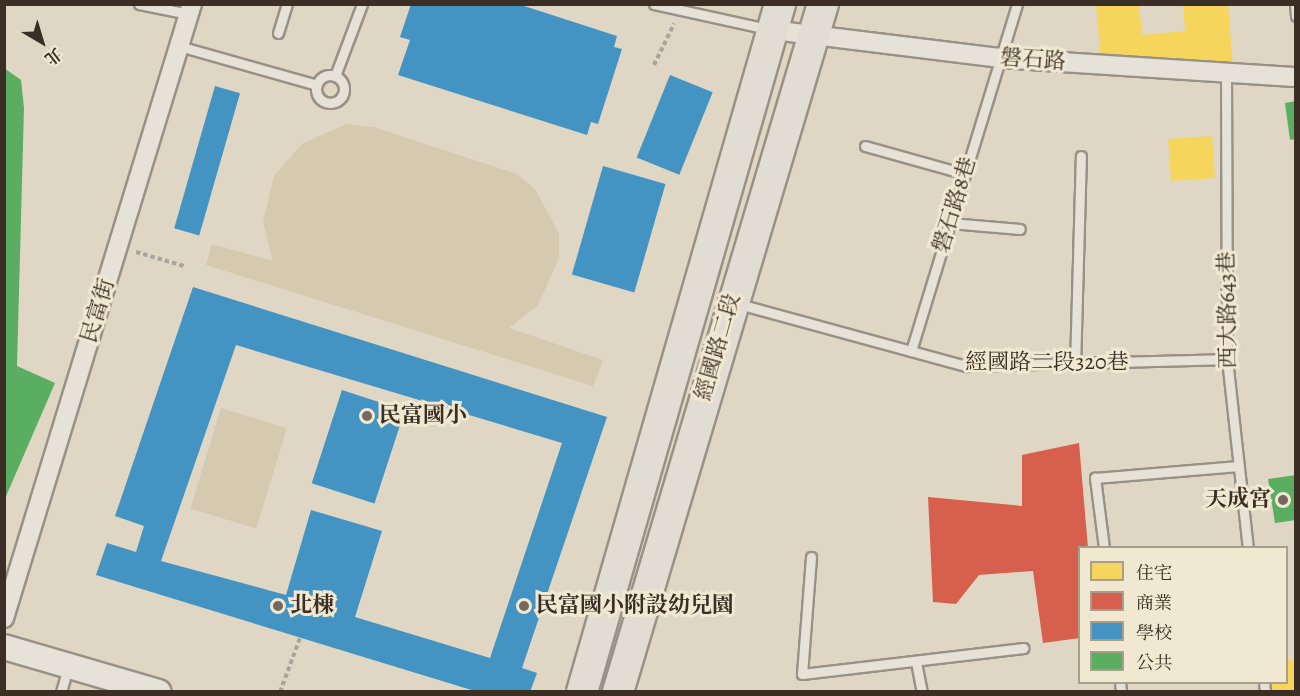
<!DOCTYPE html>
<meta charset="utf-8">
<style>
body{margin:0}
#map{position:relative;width:1300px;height:696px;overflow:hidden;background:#dfd7c4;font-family:Alegreya,"Noto Serif TC",serif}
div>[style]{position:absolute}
.green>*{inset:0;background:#d5c9b0;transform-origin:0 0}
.homes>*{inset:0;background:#f6d55c;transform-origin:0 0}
.shops>*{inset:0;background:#d6604d}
.schools>*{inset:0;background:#4393c3;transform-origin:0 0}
.public>*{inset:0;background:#5aae61}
.path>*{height:4px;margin-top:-2px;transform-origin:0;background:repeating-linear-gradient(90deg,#a9a49c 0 4.5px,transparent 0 7.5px)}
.roads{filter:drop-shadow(2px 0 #989186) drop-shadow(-2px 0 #989186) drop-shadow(0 2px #989186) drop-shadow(0 -2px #989186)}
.service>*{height:9px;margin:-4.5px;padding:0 4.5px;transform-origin:4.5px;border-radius:4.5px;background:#e6e2d8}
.service>.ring{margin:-4.5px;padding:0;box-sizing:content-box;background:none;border:9px solid #e6e2d8;border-radius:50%}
.minor>*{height:18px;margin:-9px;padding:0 9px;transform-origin:9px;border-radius:9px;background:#e6e2d8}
.tertiary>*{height:24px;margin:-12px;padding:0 12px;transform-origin:12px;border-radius:12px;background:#e6e2d8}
.primary>*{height:30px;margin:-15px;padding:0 15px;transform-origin:15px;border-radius:15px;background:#e2ddd2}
.dots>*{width:16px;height:16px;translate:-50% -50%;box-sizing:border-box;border:3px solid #f1e8d2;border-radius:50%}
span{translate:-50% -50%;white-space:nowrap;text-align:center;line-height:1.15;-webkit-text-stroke:6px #f1e8d2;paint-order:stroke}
.street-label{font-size:22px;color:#3b2e24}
.poi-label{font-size:22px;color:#3b2e24;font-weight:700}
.left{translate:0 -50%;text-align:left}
.right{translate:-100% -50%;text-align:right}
.frame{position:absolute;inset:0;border:6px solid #3b2e24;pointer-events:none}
.legend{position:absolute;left:1078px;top:546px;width:210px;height:138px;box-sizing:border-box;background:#f1e8d2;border:2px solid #a89e8c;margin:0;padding:8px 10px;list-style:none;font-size:18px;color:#3b2e24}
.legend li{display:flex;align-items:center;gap:12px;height:30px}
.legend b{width:30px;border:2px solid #a89e8c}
.north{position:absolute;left:12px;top:12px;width:60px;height:60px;-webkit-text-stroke:4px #f1e8d2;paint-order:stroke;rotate:142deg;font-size:16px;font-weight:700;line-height:24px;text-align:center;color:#3b2e24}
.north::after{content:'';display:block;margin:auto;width:21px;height:27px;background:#3b2e24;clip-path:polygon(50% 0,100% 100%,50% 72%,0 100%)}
</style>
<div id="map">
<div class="green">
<div style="clip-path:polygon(346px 124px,374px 127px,517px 174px,535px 189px,559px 234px,559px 258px,538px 305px,509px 328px,603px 360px,593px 386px,206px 265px,212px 244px,273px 261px,263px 222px,274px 176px,302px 144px)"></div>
<div style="left:221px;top:408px;width:69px;height:105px;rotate:17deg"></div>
</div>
<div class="homes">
<div style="clip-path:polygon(1096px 4px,1139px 4px,1142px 35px,1185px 31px,1183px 4px,1228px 4px,1233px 67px,1204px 60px,1177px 63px,1176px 57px,1101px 61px)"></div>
<div style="left:1212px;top:136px;width:42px;height:44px;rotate:86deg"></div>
<div style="clip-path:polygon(1296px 659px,1296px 692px,1272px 692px,1271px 682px,1286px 682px,1286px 660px)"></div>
</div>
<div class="shops">
<div style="clip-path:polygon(1079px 443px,1088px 548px,1080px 548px,1080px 638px,1043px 643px,1033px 571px,979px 575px,956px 604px,933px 602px,928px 497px,1022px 506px,1022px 455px)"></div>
</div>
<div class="schools">
<div style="clip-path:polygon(411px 4px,518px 4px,617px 36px,614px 47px,622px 49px,598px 124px,591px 122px,587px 135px,398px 75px,410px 40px,400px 37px)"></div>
<div style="left:670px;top:75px;width:46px;height:89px;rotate:22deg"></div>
<div style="left:215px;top:86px;width:26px;height:148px;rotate:16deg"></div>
<div style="left:603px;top:166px;width:65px;height:113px;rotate:16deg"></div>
<div style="clip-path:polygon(evenodd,193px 287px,607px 417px,522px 668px,537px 673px,530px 692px,478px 692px,96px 575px,107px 543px,136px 552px,144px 526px,115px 516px,193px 287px,236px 345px,562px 443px,490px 658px,355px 617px,382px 531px,311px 510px,286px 595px,161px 561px,236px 345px)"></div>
<div style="left:342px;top:390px;width:66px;height:98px;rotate:18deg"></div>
</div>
<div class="public">
<div style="clip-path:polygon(4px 68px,21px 80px,24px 108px,17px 366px,55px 383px,4px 501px)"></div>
<div style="clip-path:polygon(1296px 101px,1296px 139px,1290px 140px,1285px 103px)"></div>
<div style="clip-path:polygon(1296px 475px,1296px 520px,1275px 523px,1268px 479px)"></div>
</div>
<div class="path">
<div style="left:654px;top:65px;width:46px;rotate:-64deg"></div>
<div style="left:136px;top:252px;width:50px;rotate:16.3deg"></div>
<div style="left:280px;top:692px;width:58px;rotate:-69.7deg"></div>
</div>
<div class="roads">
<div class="service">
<div style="left:139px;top:4px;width:51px;rotate:11.3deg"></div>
<div style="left:654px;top:4px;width:117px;rotate:12.4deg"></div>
<div style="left:1295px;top:4px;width:12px;rotate:85deg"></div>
<div style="left:278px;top:33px;width:30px;rotate:-73deg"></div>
<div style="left:179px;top:46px;width:143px;rotate:15.8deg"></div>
<div style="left:1226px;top:72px;width:287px;rotate:89.8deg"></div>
<div style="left:1227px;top:359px;width:190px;rotate:83.7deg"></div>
<div class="ring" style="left:316px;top:75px;width:19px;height:19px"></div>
<div style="left:335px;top:76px;width:77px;rotate:-69.4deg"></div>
<div style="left:865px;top:146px;width:104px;rotate:15.6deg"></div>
<div style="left:950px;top:223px;width:70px;rotate:4.9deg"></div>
<div style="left:739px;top:304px;width:235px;rotate:15.3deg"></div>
<div style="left:966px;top:366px;width:261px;rotate:-1.5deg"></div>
<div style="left:911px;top:351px;width:363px;rotate:-73deg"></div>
<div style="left:1075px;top:367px;width:211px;rotate:-88.4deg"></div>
<div style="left:1104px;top:548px;width:71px;rotate:-97.3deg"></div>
<div style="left:1095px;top:478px;width:144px;rotate:-4.8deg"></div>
<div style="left:811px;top:557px;width:117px;rotate:94.4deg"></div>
<div style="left:802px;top:674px;width:223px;rotate:-6.7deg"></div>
<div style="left:916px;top:662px;width:31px;rotate:79deg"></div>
<div style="left:1120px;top:682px;width:10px;rotate:84deg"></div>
<div style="left:1264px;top:682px;width:10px;rotate:84deg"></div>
<div style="left:61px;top:692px;width:25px;rotate:-74deg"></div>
</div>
<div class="minor">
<div style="left:772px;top:30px;width:230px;rotate:7deg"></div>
<div style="left:1000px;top:58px;width:297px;rotate:3.7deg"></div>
<div style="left:4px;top:618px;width:642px;rotate:-72.98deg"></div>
</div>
<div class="tertiary">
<div style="left:4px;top:647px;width:161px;rotate:16.2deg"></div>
</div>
<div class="primary">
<div style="left:582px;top:692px;width:716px;rotate:-73.94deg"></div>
<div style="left:618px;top:692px;width:718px;rotate:-73.41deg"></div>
</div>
</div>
<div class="dots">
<div style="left:367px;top:416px;background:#74695c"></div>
<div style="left:1283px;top:500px;background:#74695c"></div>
<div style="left:278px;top:606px;background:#74695c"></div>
<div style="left:524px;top:606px;background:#74695c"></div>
</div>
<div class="street-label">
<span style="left:1033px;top:60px;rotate:4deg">磐石路</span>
<span style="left:955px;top:205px;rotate:-73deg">磐石路8巷</span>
<span style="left:1228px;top:310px;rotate:-91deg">西大路643巷</span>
<span style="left:98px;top:311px;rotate:-73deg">民富街</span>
<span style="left:718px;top:347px;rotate:-74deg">經國路二段</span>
<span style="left:1047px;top:363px">經國路二段320巷</span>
</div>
<div class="poi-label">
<span class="left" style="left:379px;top:416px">民富國小</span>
<span class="right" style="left:1271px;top:500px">天成宮</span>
<span class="left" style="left:290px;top:606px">北棟</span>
<span class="left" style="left:536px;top:606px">民富國小附設幼兒園</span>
</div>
<div class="frame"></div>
<ul class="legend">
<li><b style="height:16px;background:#f6d55c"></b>住宅</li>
<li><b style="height:16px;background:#d6604d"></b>商業</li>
<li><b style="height:16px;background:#4393c3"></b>學校</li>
<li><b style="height:16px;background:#5aae61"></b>公共</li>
</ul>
<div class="north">北</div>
</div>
